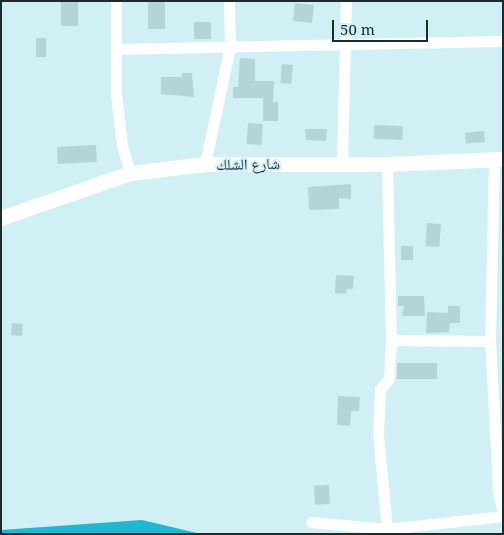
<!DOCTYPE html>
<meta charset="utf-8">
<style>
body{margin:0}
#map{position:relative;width:504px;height:535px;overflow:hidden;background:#d0f0f6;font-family:"Noto Serif","Noto Naskh Arabic",serif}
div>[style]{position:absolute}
.water>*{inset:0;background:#21b7cc}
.building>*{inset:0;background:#b3d4d9;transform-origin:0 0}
.minor>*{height:11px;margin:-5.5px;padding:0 5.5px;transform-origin:5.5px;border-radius:5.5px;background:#fff}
.tertiary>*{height:15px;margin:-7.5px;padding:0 7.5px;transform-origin:7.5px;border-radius:7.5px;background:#fff}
span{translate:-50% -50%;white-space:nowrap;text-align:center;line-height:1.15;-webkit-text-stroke:4px #d0f0f6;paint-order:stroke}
.street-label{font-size:15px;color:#1e2b2d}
.frame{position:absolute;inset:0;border:2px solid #1e2b2d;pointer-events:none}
.scale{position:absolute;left:332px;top:20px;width:96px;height:22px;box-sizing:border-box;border:2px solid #1e2b2d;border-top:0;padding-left:6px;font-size:15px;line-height:18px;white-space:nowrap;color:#1e2b2d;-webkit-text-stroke:4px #d0f0f6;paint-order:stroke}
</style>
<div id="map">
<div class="water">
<div style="clip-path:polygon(142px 520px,201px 534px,1px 534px,1px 530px)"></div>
</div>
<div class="building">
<div style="left:61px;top:1px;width:17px;height:25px"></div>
<div style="left:148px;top:1px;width:17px;height:28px"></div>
<div style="left:295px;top:3px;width:19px;height:18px;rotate:6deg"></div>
<div style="left:211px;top:22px;width:17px;height:17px;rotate:90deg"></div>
<div style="left:36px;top:38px;width:10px;height:19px"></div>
<div style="clip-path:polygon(240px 58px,255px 59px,255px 81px,274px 81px,273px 102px,278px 102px,278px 121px,263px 121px,263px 98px,233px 98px,233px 87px,238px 87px)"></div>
<div style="left:282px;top:64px;width:11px;height:19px;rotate:5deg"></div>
<div style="clip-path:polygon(182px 73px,192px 73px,194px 97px,161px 94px,161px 77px,182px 77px)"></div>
<div style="left:248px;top:123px;width:15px;height:21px;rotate:4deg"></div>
<div style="left:374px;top:125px;width:29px;height:14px;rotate:2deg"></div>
<div style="clip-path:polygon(305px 129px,327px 129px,326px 141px,306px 140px)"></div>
<div style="left:484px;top:131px;width:11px;height:19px;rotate:85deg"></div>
<div style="left:96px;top:145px;width:17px;height:39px;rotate:87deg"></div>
<div style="clip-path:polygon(351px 184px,351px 199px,339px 198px,339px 209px,309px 210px,308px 187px)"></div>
<div style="left:427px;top:223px;width:14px;height:23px;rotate:4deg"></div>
<div style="left:401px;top:246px;width:12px;height:14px"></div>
<div style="clip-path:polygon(336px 275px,354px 276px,353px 289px,347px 289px,346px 294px,335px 293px)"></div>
<div style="clip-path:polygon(398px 296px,424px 296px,425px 316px,402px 316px,404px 306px,398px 306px)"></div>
<div style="clip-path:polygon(448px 306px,460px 306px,460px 323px,450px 323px,449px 332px,426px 333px,427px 312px,448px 313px)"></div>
<div style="left:12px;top:323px;width:11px;height:12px;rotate:5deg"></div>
<div style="left:397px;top:363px;width:40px;height:16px"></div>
<div style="clip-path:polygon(338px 396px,360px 397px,359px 411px,351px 411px,350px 426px,337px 425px)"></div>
<div style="left:329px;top:485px;width:19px;height:15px;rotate:87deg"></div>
</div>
<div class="minor">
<div style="left:116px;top:1px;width:93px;rotate:90deg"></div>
<div style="left:116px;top:94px;width:51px;rotate:83.3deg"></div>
<div style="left:122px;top:145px;width:29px;rotate:74deg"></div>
<div style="left:116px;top:49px;width:387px;rotate:-1.2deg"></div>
<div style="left:494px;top:160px;width:181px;rotate:91.3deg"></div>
<div style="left:490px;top:341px;width:150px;rotate:86.9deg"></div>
<div style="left:498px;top:491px;width:22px;rotate:77deg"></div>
<div style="left:342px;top:162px;width:161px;rotate:-88.6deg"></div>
<div style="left:205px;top:164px;width:121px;rotate:-78deg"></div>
<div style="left:230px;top:46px;width:45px;rotate:-91.3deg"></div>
<div style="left:387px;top:164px;width:176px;rotate:88.7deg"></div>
<div style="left:391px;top:340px;width:39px;rotate:93deg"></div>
<div style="left:389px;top:379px;width:13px;rotate:132deg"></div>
<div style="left:380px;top:389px;width:46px;rotate:92.5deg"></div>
<div style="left:378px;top:435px;width:94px;rotate:84.5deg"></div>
<div style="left:391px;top:340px;width:99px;rotate:0.6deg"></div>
<div style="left:311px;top:522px;width:76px;rotate:5.3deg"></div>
<div style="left:387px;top:529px;width:117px;rotate:-6.4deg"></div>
</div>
<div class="tertiary">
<div style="left:1px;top:218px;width:137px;rotate:-19.2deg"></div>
<div style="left:130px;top:173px;width:76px;rotate:-6.8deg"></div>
<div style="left:205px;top:164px;width:182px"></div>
<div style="left:387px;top:164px;width:116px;rotate:-2.5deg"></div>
</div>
<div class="street-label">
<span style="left:248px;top:164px;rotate:-1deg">شارع الشلك</span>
</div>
<div class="frame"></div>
<div class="scale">50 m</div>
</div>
